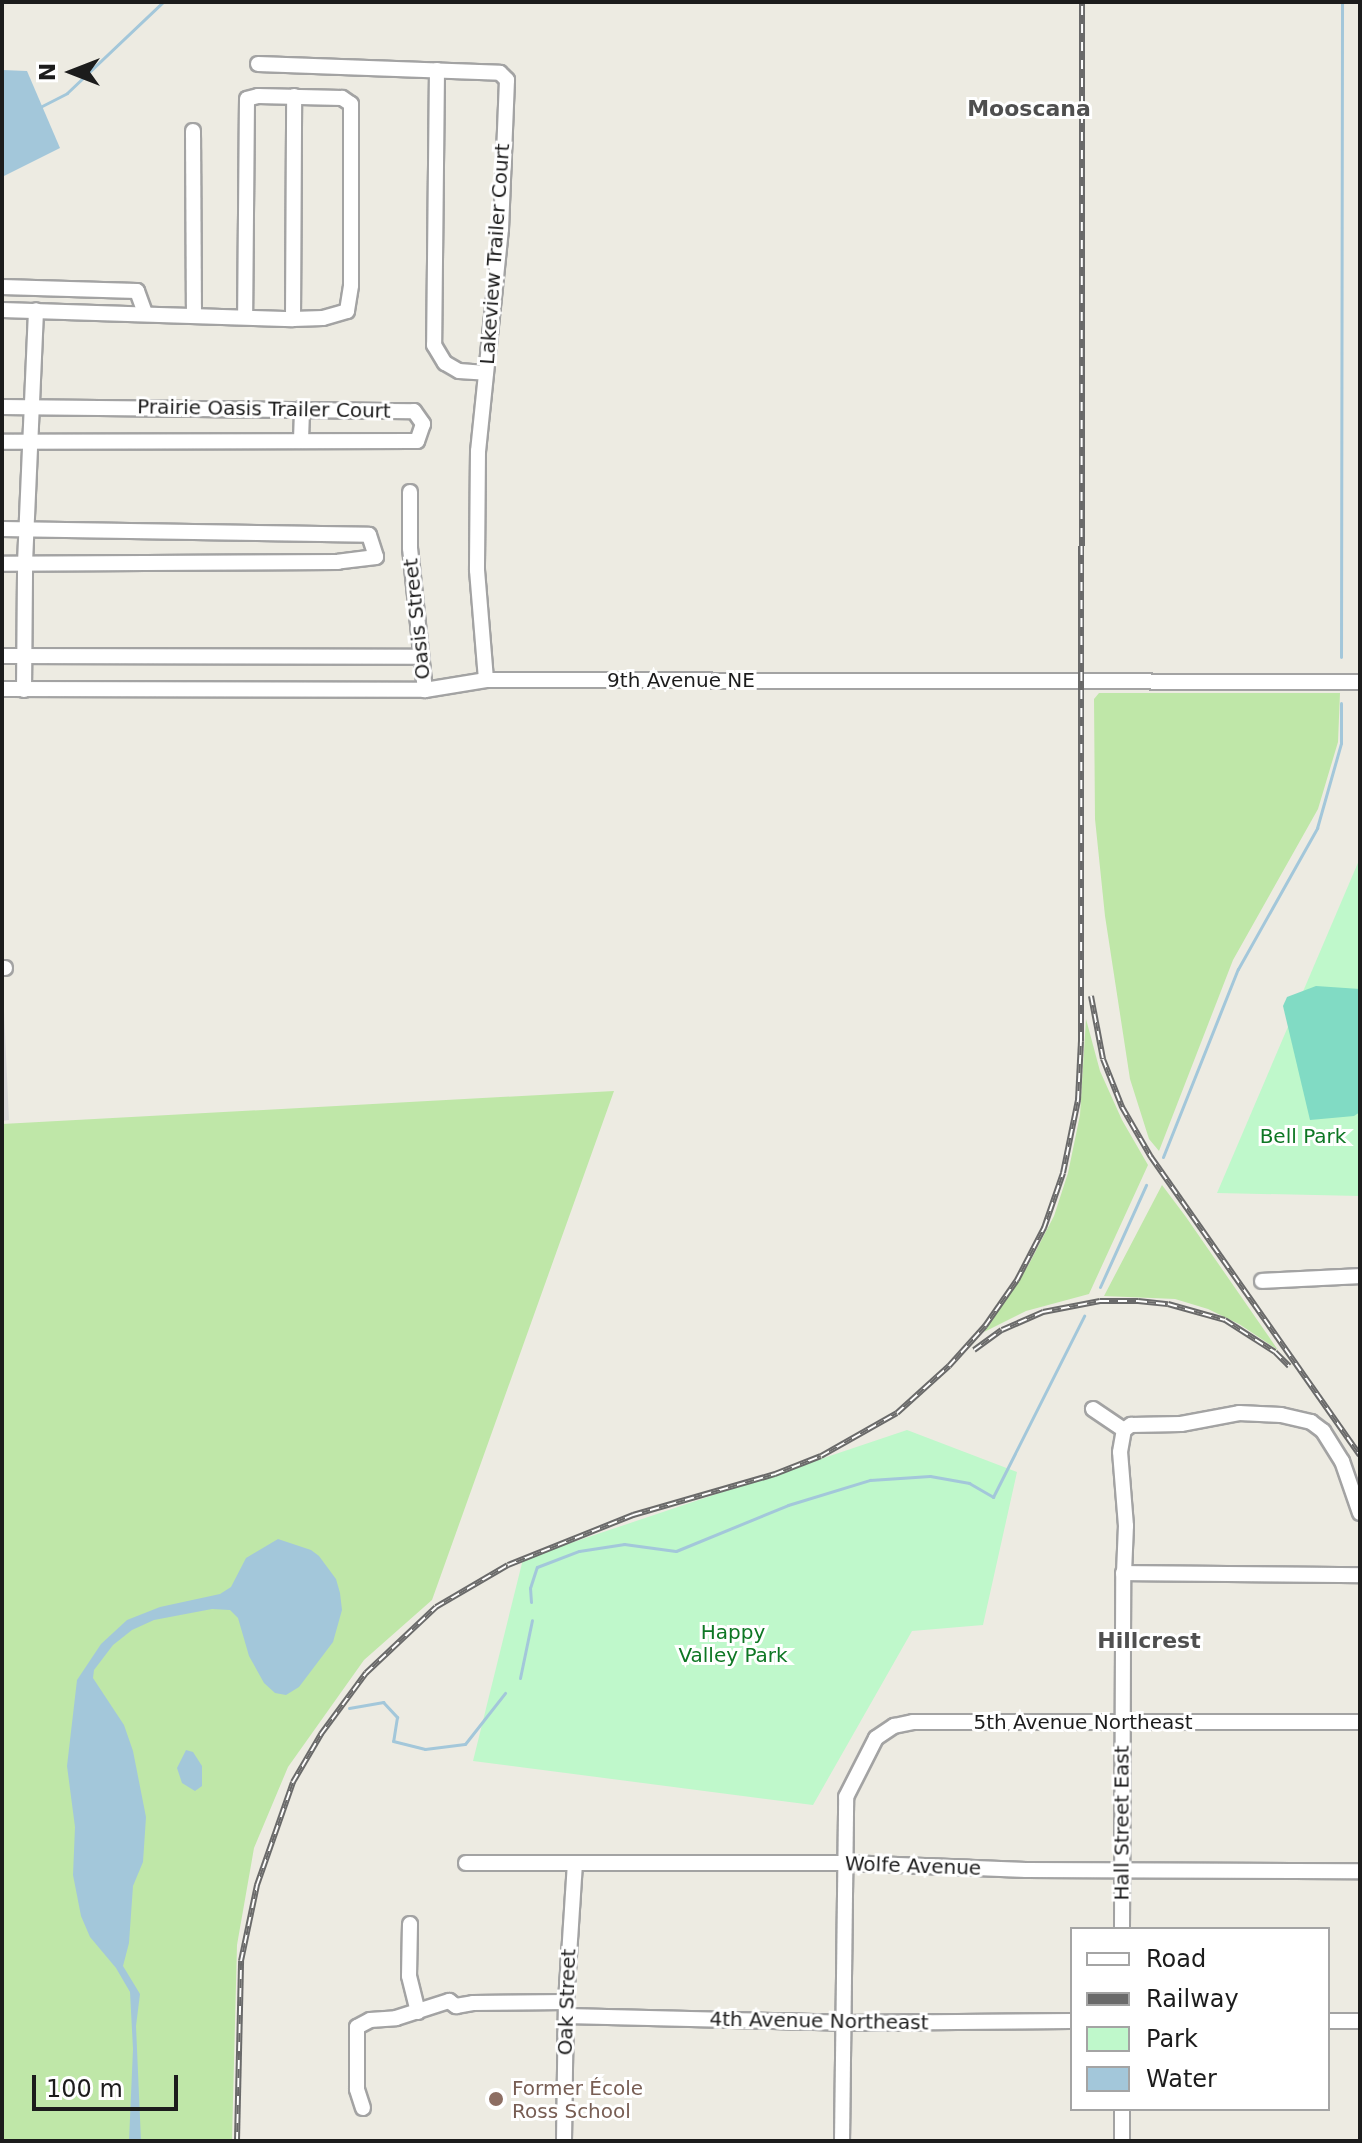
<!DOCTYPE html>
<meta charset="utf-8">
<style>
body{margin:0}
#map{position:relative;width:1362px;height:2143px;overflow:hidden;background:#edebe2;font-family:"DejaVu Sans",sans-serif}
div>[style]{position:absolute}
.residential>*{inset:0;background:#dad9d9}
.grass>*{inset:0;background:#bfe7a8}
.park>*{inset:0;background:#bff8cb}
.pitch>*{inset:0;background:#81dbc4}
.water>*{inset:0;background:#a3c7da}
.stream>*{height:3px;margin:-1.5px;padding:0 1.5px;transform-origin:1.5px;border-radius:1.5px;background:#a3c7da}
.roads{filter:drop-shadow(2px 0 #a3a3a3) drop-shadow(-2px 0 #a3a3a3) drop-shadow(0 2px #a3a3a3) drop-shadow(0 -2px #a3a3a3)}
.minor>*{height:14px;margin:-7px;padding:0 7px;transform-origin:7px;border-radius:7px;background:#fff}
.rail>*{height:6px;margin-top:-3px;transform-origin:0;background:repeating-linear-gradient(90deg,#fff 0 9px,#6a6a6a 0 18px);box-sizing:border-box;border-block:2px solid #6a6a6a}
.dots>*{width:22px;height:22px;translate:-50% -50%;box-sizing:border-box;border:4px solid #fff;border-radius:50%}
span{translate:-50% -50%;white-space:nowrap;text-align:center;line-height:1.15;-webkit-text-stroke:6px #fff;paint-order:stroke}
.street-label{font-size:20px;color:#1c1c1c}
.park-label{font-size:20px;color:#0e7724}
.education-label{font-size:20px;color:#785e54}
.left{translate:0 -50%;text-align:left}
.neighbourhood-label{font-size:22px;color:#4f4f4f;font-weight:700}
.frame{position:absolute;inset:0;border:4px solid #1c1c1c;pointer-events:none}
.legend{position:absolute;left:1070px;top:1927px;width:260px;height:184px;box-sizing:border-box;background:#fff;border:2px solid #a4a4a4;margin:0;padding:10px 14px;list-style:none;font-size:24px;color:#1c1c1c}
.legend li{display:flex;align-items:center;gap:16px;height:40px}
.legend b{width:40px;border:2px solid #a4a4a4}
.north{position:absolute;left:32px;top:32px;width:80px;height:80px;-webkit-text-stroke:6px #fff;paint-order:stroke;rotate:270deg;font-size:22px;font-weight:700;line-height:32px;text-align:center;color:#1c1c1c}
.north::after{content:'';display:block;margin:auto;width:28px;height:36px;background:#1c1c1c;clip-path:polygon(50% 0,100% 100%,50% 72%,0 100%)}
.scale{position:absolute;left:32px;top:2075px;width:146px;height:36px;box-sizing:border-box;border:4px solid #1c1c1c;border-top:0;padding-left:10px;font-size:24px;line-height:28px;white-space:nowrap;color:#1c1c1c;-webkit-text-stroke:6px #fff;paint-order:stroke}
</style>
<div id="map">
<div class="residential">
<div style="clip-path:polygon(2px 968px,9px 1120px,2px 1121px)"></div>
</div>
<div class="grass">
<div style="clip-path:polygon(1099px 693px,1340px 693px,1338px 742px,1318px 809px,1233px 960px,1159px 1151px,1149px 1139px,1130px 1079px,1105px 916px,1095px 819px,1094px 699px)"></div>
<div style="clip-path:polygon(1086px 1019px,1100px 1071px,1122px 1120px,1148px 1165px,1089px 1294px,1026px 1311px,984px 1332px,1029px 1264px,1054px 1216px,1068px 1173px,1080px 1115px)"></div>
<div style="clip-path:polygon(614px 1091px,432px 1600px,364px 1660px,288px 1767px,254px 1848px,237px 1945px,232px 2141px,2px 2141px,2px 1124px)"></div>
<div style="clip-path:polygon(1162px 1185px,1186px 1217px,1278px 1350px,1239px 1324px,1208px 1309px,1175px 1299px,1104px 1296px)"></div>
</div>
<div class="park">
<div style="clip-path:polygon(1360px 858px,1360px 1196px,1217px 1193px)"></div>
<div style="clip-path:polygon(907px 1430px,1017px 1472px,983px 1625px,912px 1631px,813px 1805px,473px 1761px,523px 1559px)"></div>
</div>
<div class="pitch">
<div style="clip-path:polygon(1316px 986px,1360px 989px,1360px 1112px,1354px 1116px,1310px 1120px,1283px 1006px,1287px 997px)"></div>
</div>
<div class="water">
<div style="clip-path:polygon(2px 70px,27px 71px,60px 148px,2px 177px)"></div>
<div style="clip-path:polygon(278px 1539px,311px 1550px,319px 1556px,336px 1579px,340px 1593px,342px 1610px,333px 1642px,299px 1687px,286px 1695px,275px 1693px,264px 1683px,249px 1656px,238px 1618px,230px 1610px,212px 1609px,154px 1620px,132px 1630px,113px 1645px,94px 1670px,93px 1678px,124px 1725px,133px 1751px,146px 1817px,143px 1862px,133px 1886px,129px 1943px,123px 1966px,140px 1994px,136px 2026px,141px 2141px,129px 2141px,133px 2049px,130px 1992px,116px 1968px,90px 1937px,81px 1916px,73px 1875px,75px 1827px,67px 1766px,77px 1680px,101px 1644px,127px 1620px,160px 1607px,220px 1594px,231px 1587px,246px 1558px)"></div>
<div style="clip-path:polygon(186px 1750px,193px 1752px,202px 1766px,202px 1786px,195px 1791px,182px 1783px,177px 1768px)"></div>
</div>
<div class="stream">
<div style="left:42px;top:106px;width:28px;rotate:-27deg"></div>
<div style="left:67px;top:93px;width:132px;rotate:-43.5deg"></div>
<div style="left:1341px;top:657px;width:655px;rotate:-89.91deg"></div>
<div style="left:1163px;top:1157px;width:202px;rotate:-68.3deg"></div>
<div style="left:1238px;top:969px;width:162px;rotate:-60.7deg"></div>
<div style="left:1317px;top:828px;width:88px;rotate:-74.2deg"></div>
<div style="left:1341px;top:743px;width:40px;rotate:-90deg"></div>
<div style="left:1100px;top:1287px;width:112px;rotate:-65.7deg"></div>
<div style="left:531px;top:1602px;width:14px;rotate:-94deg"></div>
<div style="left:530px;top:1588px;width:22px;rotate:-72deg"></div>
<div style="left:537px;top:1567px;width:45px;rotate:-20.9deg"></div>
<div style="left:579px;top:1551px;width:46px;rotate:-8.8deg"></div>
<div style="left:624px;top:1544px;width:52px;rotate:7.7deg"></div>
<div style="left:676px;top:1551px;width:121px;rotate:-22.3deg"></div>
<div style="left:788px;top:1505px;width:86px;rotate:-17deg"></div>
<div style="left:870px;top:1480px;width:60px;rotate:-3.8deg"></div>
<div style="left:930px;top:1476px;width:40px;rotate:10deg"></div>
<div style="left:969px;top:1483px;width:28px;rotate:30deg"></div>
<div style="left:993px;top:1497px;width:203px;rotate:-63.3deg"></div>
<div style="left:520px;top:1678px;width:59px;rotate:-78.3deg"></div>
<div style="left:349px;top:1708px;width:35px;rotate:-10deg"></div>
<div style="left:383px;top:1702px;width:21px;rotate:47deg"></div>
<div style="left:397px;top:1717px;width:24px;rotate:99deg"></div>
<div style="left:393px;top:1741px;width:33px;rotate:14deg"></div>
<div style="left:425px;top:1749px;width:40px;rotate:-7.1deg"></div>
<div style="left:465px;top:1744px;width:65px;rotate:-51.9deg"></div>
</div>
<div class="roads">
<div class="minor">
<div style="left:258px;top:64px;width:242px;rotate:2.1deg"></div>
<div style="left:500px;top:73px;width:10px;rotate:45deg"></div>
<div style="left:507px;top:80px;width:149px;rotate:92.3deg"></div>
<div style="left:501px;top:229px;width:223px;rotate:95.9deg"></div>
<div style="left:478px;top:451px;width:119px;rotate:90.5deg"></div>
<div style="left:477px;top:570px;width:110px;rotate:85.3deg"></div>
<div style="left:437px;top:70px;width:275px;rotate:90.6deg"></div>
<div style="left:434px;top:345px;width:21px;rotate:59deg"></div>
<div style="left:445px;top:363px;width:16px;rotate:30deg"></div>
<div style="left:459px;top:371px;width:27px;rotate:4deg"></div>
<div style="left:193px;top:131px;width:183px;rotate:89.7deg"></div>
<div style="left:2px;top:287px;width:135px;rotate:1.7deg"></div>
<div style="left:137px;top:291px;width:23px;rotate:70deg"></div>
<div style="left:2px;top:310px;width:291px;rotate:1.8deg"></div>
<div style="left:293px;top:319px;width:30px;rotate:-2deg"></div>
<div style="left:323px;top:318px;width:25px;rotate:-16deg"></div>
<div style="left:347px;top:311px;width:26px;rotate:-81deg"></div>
<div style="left:351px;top:285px;width:181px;rotate:-90deg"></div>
<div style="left:351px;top:104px;width:11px;rotate:-146deg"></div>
<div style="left:342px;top:98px;width:84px;rotate:-178.6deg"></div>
<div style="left:258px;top:96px;width:11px;rotate:165deg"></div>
<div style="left:247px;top:99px;width:218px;rotate:90.5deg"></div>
<div style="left:293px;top:319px;width:223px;rotate:-89.7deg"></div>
<div style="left:2px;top:407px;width:412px;rotate:0.6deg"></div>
<div style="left:414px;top:411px;width:16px;rotate:55deg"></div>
<div style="left:423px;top:424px;width:18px;rotate:109deg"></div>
<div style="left:417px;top:441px;width:415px;rotate:179.9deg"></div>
<div style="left:301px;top:440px;width:32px;rotate:-88deg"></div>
<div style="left:410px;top:492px;width:56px;rotate:90deg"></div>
<div style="left:410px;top:548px;width:143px;rotate:84deg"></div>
<div style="left:2px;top:529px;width:367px;rotate:0.9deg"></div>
<div style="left:369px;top:535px;width:23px;rotate:72deg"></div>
<div style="left:376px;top:557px;width:38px;rotate:173deg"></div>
<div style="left:338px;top:562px;width:336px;rotate:179.7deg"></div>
<div style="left:2px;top:656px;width:418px;rotate:0.1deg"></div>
<div style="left:2px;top:689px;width:423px;rotate:0.1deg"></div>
<div style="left:425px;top:690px;width:62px;rotate:-9.3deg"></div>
<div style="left:486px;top:680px;width:874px;rotate:0.13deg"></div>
<div style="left:24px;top:690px;width:127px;rotate:-89.5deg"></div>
<div style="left:25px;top:563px;width:253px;rotate:-87.5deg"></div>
<div style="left:2px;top:968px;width:3px"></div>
<div style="left:1262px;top:1281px;width:98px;rotate:-2.9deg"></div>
<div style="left:1093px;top:1409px;width:37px;rotate:34deg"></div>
<div style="left:1124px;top:1573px;width:47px;rotate:-87.6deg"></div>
<div style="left:1126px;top:1526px;width:74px;rotate:-94.6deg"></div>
<div style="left:1120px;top:1452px;width:22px;rotate:-80deg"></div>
<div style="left:1124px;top:1430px;width:9px;rotate:-36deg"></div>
<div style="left:1131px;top:1425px;width:50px;rotate:-1.1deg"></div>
<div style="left:1181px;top:1424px;width:59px;rotate:-10.7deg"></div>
<div style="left:1239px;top:1413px;width:42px;rotate:2.7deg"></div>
<div style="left:1281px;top:1415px;width:31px;rotate:13deg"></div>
<div style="left:1311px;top:1422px;width:15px;rotate:37deg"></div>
<div style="left:1323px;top:1431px;width:36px;rotate:58deg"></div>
<div style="left:1342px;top:1461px;width:55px;rotate:70.9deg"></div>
<div style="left:466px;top:1863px;width:379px"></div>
<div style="left:845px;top:1863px;width:181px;rotate:2.2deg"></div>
<div style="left:1026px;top:1870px;width:334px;rotate:0.2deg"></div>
<div style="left:410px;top:1924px;width:52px;rotate:91.1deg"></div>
<div style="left:409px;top:1976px;width:37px;rotate:76deg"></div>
<div style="left:1122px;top:1929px;width:356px;rotate:-89.8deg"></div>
<div style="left:1123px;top:1573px;width:237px;rotate:0.5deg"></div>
<div style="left:566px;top:2016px;width:279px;rotate:1.4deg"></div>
<div style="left:845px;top:2023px;width:227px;rotate:-0.5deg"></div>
<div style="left:1328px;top:2021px;width:32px"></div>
<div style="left:363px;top:2108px;width:20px;rotate:-108deg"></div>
<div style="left:357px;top:2089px;width:62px;rotate:-90deg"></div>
<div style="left:357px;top:2027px;width:15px;rotate:-28deg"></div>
<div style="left:370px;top:2020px;width:26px;rotate:-4deg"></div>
<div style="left:396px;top:2018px;width:56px;rotate:-17.8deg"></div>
<div style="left:449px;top:2001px;width:9px;rotate:36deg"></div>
<div style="left:456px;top:2006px;width:17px;rotate:-10deg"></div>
<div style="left:473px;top:2003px;width:93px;rotate:-0.6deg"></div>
<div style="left:564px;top:2141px;width:139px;rotate:-89.2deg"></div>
<div style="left:566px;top:2002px;width:139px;rotate:-86.3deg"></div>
<div style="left:842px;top:2141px;width:344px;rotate:-89.3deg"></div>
<div style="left:846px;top:1797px;width:66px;rotate:-63deg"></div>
<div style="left:876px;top:1738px;width:22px;rotate:-34deg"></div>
<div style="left:894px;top:1726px;width:19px;rotate:-12deg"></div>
<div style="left:913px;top:1722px;width:447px"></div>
<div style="left:1122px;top:2141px;width:32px;rotate:-90deg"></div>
</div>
</div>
<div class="rail">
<div style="left:1091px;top:996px;width:64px;rotate:79.2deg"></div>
<div style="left:1103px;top:1059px;width:52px;rotate:68.4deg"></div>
<div style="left:1122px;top:1107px;width:58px;rotate:59.9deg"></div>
<div style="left:1151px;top:1157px;width:364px;rotate:55deg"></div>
<div style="left:974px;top:1350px;width:34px;rotate:-36deg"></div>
<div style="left:1002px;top:1330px;width:45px;rotate:-23.7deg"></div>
<div style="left:1043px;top:1312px;width:58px;rotate:-10.9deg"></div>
<div style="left:1100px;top:1301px;width:38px"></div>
<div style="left:1138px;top:1301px;width:30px;rotate:6deg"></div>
<div style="left:1168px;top:1304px;width:59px;rotate:15.7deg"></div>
<div style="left:1225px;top:1320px;width:59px;rotate:32.6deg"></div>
<div style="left:1275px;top:1352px;width:20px;rotate:45deg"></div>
<div style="left:237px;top:2141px;width:180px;rotate:-88.7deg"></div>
<div style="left:241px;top:1961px;width:78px;rotate:-78.1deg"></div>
<div style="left:257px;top:1885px;width:109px;rotate:-70.7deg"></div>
<div style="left:293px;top:1782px;width:56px;rotate:-59.7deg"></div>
<div style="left:321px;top:1734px;width:76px;rotate:-53.6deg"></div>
<div style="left:366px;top:1673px;width:96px;rotate:-43.3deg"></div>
<div style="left:436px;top:1607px;width:83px;rotate:-30.3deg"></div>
<div style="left:508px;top:1565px;width:135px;rotate:-21.8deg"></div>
<div style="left:633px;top:1515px;width:148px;rotate:-16.1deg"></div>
<div style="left:775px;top:1474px;width:49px;rotate:-21.4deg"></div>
<div style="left:821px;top:1456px;width:87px;rotate:-29.5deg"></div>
<div style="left:897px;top:1413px;width:70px;rotate:-42.1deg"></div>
<div style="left:949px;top:1366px;width:54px;rotate:-48deg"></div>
<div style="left:985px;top:1326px;width:56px;rotate:-55.2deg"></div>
<div style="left:1017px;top:1280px;width:59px;rotate:-62.6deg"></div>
<div style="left:1044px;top:1228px;width:58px;rotate:-70.9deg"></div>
<div style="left:1063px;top:1173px;width:75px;rotate:-78.4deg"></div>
<div style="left:1078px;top:1100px;width:59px;rotate:-87.1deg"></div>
<div style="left:1081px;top:1041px;width:1039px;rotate:-89.94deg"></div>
</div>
<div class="dots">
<div style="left:496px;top:2099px;background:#8d6e63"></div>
</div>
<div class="street-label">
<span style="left:495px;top:254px;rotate:-86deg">Lakeview Trailer Court</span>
<span style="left:264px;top:409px;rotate:1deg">Prairie Oasis Trailer Court</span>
<span style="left:417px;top:619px;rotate:-96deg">Oasis Street</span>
<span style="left:681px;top:680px">9th Avenue NE</span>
<span style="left:1083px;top:1722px">5th Avenue Northeast</span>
<span style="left:1122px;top:1823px;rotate:-90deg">Hall Street East</span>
<span style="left:913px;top:1866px;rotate:2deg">Wolfe Avenue</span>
<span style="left:567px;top:2002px;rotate:-88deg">Oak Street</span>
<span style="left:819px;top:2021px;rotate:1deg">4th Avenue Northeast</span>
</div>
<div class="park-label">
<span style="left:1303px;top:1136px">Bell Park</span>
<span style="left:733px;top:1644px">Happy<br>Valley Park</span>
</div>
<div class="education-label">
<span class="left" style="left:512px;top:2100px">Former École<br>Ross School</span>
</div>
<div class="neighbourhood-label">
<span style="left:1029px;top:109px">Mooscana</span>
<span style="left:1149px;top:1641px">Hillcrest</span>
</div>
<div class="frame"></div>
<ul class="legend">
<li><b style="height:10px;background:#fff"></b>Road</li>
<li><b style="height:10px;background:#6a6a6a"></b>Railway</li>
<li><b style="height:22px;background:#bff8cb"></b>Park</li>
<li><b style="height:22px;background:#a3c7da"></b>Water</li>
</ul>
<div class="north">N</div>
<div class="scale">100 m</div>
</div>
